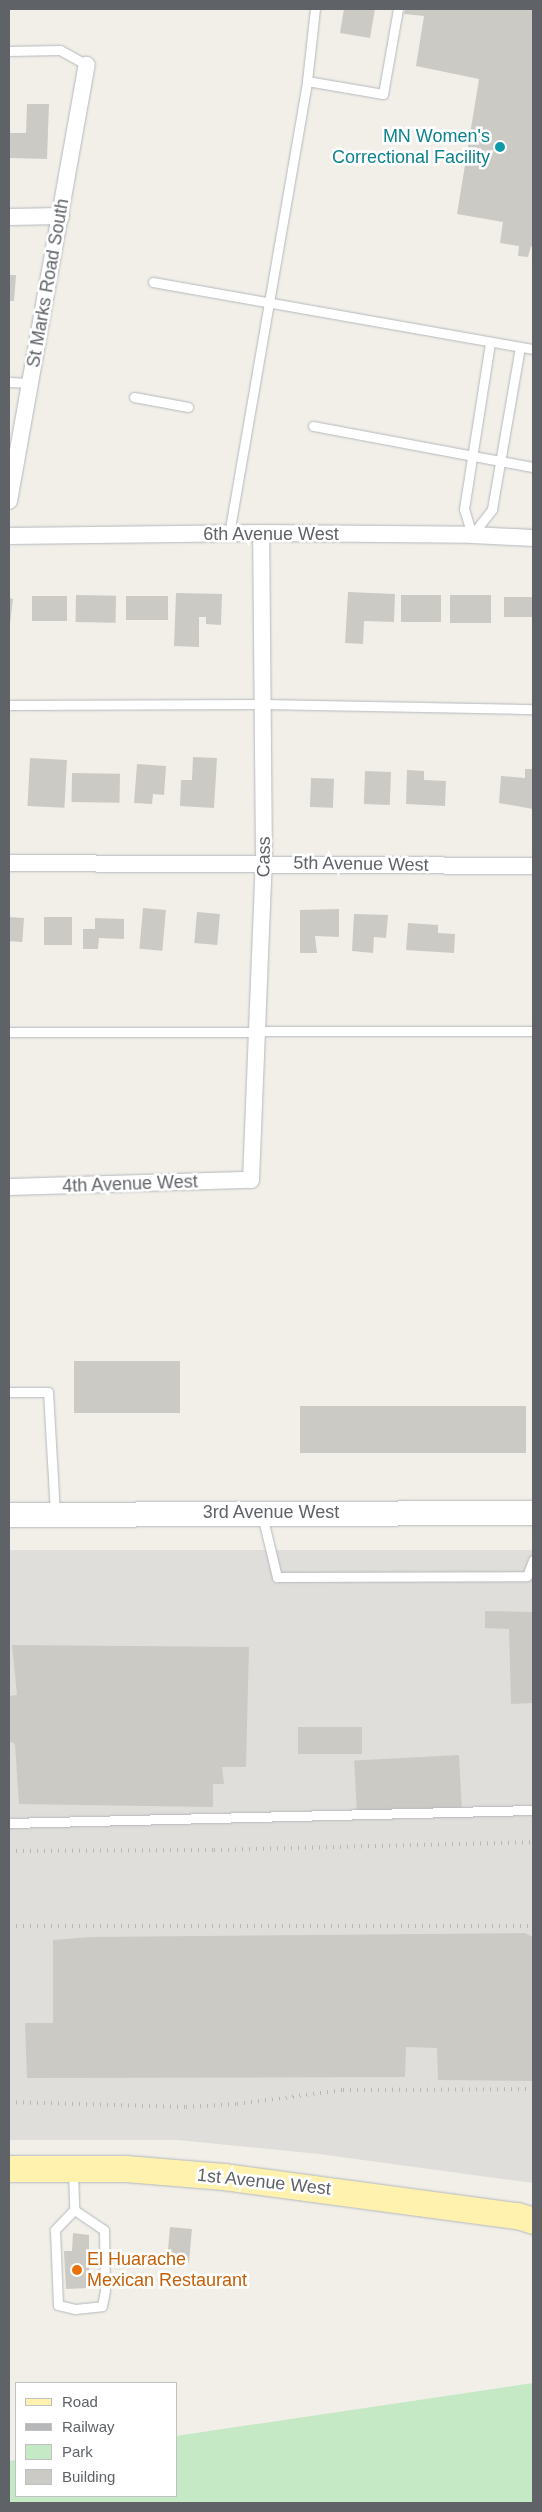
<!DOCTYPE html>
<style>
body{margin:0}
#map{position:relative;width:542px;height:2512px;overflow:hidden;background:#f1efe8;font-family:Helvetica,sans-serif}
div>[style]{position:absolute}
.industrial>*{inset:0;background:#e0deda}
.green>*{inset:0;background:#c5e8c5}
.building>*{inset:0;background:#cccac5;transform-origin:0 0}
.roads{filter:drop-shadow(0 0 1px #b5b8bc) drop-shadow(0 0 1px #b5b8bc)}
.lane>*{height:9px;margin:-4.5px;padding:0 4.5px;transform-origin:4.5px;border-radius:4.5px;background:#fff}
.street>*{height:16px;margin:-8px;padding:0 8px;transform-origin:8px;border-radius:8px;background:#fff}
.secondary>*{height:24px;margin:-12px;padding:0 12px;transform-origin:12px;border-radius:12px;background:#fff}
.primary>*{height:26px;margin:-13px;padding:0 13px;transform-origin:13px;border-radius:13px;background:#fff2af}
.rail>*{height:4px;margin-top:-2px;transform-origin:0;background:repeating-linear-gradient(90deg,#b6b7b8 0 1px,transparent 0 7px)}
.dots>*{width:14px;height:14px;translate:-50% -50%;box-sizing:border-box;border:2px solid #fff;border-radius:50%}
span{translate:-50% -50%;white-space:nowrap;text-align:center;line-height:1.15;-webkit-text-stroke:5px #fff;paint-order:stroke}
.culture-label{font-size:18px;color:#0d838f}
.right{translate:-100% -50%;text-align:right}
.street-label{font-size:18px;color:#5f6368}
.food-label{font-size:18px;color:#c56008}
.left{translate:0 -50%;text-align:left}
.frame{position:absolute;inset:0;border:10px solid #5f6368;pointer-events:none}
.legend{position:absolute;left:15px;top:2382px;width:162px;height:115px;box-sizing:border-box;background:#fff;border:1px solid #bfc1c3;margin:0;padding:6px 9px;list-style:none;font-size:15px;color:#5f6368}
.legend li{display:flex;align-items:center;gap:10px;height:25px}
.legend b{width:25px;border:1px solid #bfc1c3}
</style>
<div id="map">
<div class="industrial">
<i style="clip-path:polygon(9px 1550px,533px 1550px,533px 2183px,319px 2154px,177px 2140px,9px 2140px)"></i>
</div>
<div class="green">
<i style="clip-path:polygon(533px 2383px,533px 2503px,9px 2503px,9px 2461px,16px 2460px,16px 2496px,176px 2496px,176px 2436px)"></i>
</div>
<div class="building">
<i style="clip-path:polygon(344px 9px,375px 9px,370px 38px,340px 33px)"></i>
<i style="clip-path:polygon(405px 9px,533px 9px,533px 247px,531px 246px,528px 257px,518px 256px,519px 246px,500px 243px,503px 222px,457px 214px,479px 79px,416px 66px,424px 16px,404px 14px)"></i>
<i style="clip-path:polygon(27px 104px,49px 104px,47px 159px,9px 158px,9px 133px,26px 133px)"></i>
<i style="clip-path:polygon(9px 275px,16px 275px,14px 301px,9px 301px)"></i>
<i style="clip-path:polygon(348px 592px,395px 594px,394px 622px,364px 621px,363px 644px,345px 643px)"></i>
<i style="clip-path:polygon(176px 593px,222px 594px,221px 625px,206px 624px,206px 617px,199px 617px,199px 647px,174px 646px)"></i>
<i style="left:76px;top:595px;width:40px;height:27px;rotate:1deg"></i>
<i style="left:401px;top:595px;width:40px;height:27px"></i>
<i style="left:450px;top:595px;width:41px;height:28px"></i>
<i style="left:32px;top:596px;width:35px;height:25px"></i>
<i style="left:126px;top:596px;width:42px;height:24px"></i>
<i style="left:533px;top:597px;width:20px;height:29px;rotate:90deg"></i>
<i style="clip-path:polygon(9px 598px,13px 599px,10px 624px,9px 623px)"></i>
<i style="clip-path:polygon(193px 757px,217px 758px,214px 808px,180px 806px,181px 780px,192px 780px)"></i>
<i style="left:30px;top:758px;width:37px;height:48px;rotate:3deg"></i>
<i style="clip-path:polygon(137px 764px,166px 766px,164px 795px,153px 794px,152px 804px,134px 803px)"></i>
<i style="clip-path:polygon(525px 769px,533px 769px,533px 809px,499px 803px,501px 776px,525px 778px)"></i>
<i style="clip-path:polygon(407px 770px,424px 771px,424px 780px,446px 781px,445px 806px,406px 804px)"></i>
<i style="left:365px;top:771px;width:26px;height:33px;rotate:2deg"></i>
<i style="left:72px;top:773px;width:48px;height:29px;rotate:1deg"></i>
<i style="left:311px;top:778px;width:23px;height:29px;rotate:2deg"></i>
<i style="left:143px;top:908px;width:23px;height:41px;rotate:5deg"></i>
<i style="clip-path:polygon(339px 909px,339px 937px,315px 936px,317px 953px,300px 953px,300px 910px)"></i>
<i style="left:197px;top:912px;width:23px;height:31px;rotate:5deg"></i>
<i style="clip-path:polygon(354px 914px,388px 915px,386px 938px,374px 937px,373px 953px,352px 951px)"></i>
<i style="left:9px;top:917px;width:15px;height:24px;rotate:4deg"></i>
<i style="left:44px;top:917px;width:28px;height:28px"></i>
<i style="clip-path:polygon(95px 918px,124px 919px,124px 939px,99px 938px,98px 949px,83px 949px,83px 929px,95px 929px)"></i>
<i style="clip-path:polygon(408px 923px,438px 925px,438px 933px,455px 934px,454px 953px,406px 950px)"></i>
<i style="left:74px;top:1361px;width:106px;height:52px"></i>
<i style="left:300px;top:1406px;width:226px;height:47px"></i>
<i style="clip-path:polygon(485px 1611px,533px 1612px,533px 1703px,511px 1704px,509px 1629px,485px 1628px)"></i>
<i style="clip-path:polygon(12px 1645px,249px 1647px,246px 1767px,222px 1767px,224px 1784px,213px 1784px,213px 1807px,19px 1804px,15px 1744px,9px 1741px,9px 1696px,17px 1695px)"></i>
<i style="left:298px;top:1727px;width:64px;height:27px"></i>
<i style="left:459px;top:1755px;width:53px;height:105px;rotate:87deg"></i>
<i style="clip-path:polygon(525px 1933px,533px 1937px,533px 2081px,438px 2080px,437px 2048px,406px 2047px,405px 2077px,27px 2078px,25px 2023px,53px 2023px,53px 1940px,90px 1937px)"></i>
<i style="left:170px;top:2227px;width:22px;height:34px;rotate:5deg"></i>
<i style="clip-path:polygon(73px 2233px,89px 2235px,89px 2288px,66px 2289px,64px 2251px,72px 2251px)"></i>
</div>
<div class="roads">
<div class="lane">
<i style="left:9px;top:51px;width:51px;rotate:-1.1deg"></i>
<i style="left:60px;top:50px;width:31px;rotate:29deg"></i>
<i style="left:307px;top:81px;width:77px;rotate:9.7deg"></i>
<i style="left:383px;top:94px;width:86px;rotate:-80deg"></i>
<i style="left:153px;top:282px;width:386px;rotate:10deg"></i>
<i style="left:9px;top:382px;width:21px;rotate:3deg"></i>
<i style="left:134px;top:397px;width:55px;rotate:10.5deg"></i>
<i style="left:313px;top:426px;width:224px;rotate:10.6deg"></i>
<i style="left:229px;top:534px;width:460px;rotate:-80.2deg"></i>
<i style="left:307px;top:81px;width:72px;rotate:-83.7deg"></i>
<i style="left:472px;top:535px;width:33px;rotate:-52deg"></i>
<i style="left:492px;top:509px;width:164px;rotate:-80.2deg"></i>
<i style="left:472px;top:535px;width:27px;rotate:-107deg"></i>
<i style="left:464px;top:509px;width:168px;rotate:-81.1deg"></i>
<i style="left:9px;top:705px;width:254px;rotate:-0.2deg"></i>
<i style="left:263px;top:704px;width:270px;rotate:1.1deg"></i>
<i style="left:9px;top:1032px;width:524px;rotate:-0.11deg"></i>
<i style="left:9px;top:1392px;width:39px"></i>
<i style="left:48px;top:1392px;width:122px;rotate:86.7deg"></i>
<i style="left:262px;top:1515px;width:64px;rotate:76.4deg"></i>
<i style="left:277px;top:1577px;width:250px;rotate:-0.2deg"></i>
<i style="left:527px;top:1576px;width:17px;rotate:-69deg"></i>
<i style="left:9px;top:1823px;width:524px;rotate:-1.42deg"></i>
<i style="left:73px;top:2172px;width:38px;rotate:88deg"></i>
<i style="left:74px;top:2210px;width:28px;rotate:134deg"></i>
<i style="left:55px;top:2230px;width:75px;rotate:87.7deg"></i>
<i style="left:58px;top:2305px;width:17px;rotate:13deg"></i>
<i style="left:75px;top:2309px;width:27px;rotate:-6deg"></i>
<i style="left:102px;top:2306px;width:16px;rotate:-79deg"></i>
<i style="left:105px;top:2290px;width:60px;rotate:-91deg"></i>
<i style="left:104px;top:2230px;width:36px;rotate:-146deg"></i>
</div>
<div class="street">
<i style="left:9px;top:217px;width:52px;rotate:-1.1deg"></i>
<i style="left:9px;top:501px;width:443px;rotate:-79.9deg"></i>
<i style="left:9px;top:536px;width:252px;rotate:-0.7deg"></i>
<i style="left:261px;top:533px;width:211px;rotate:0.5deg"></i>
<i style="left:472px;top:535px;width:61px;rotate:2.8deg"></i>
<i style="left:9px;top:863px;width:524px;rotate:0.33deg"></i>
<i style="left:9px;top:1187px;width:242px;rotate:-1.7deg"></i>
<i style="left:251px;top:1180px;width:318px;rotate:-87.7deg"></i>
<i style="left:264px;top:862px;width:329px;rotate:-90.5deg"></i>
</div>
<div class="secondary">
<i style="left:9px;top:1515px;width:524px;rotate:-0.22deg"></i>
</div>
<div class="primary">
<i style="left:9px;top:2169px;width:117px"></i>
<i style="left:126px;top:2169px;width:98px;rotate:4.7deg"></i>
<i style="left:224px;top:2177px;width:297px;rotate:7.6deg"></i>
<i style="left:518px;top:2216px;width:16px;rotate:18deg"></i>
</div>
</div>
<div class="rail">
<i style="left:9px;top:1851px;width:205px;rotate:-0.3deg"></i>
<i style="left:214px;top:1850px;width:319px;rotate:-1.4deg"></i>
<i style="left:9px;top:1926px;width:524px"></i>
<i style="left:9px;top:2102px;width:177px;rotate:1.6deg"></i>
<i style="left:186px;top:2107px;width:51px;rotate:-3.4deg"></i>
<i style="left:237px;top:2104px;width:107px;rotate:-7.5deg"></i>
<i style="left:343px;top:2090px;width:190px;rotate:-0.3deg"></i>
</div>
<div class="dots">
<i style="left:500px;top:147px;background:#0f9aa8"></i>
<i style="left:77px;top:2270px;background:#e8710a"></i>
</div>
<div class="culture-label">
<span class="right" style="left:490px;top:147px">MN Women's<br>Correctional Facility</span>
</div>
<div class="street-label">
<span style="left:48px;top:283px;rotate:-80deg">St Marks Road South</span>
<span style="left:271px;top:534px">6th Avenue West</span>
<span style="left:264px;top:857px;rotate:-89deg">Cass</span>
<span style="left:361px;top:864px;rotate:1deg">5th Avenue West</span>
<span style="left:130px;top:1184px;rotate:-2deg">4th Avenue West</span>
<span style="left:271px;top:1512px">3rd Avenue West</span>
<span style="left:264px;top:2182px;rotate:6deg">1st Avenue West</span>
</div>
<div class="food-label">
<span class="left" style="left:87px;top:2270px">El Huarache<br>Mexican Restaurant</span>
</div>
<div class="frame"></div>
<ul class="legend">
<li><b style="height:6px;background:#fff2af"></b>Road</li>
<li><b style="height:6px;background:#b6b7b8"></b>Railway</li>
<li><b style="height:14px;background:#c5e8c5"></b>Park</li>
<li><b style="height:14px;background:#cccac5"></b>Building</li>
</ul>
</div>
